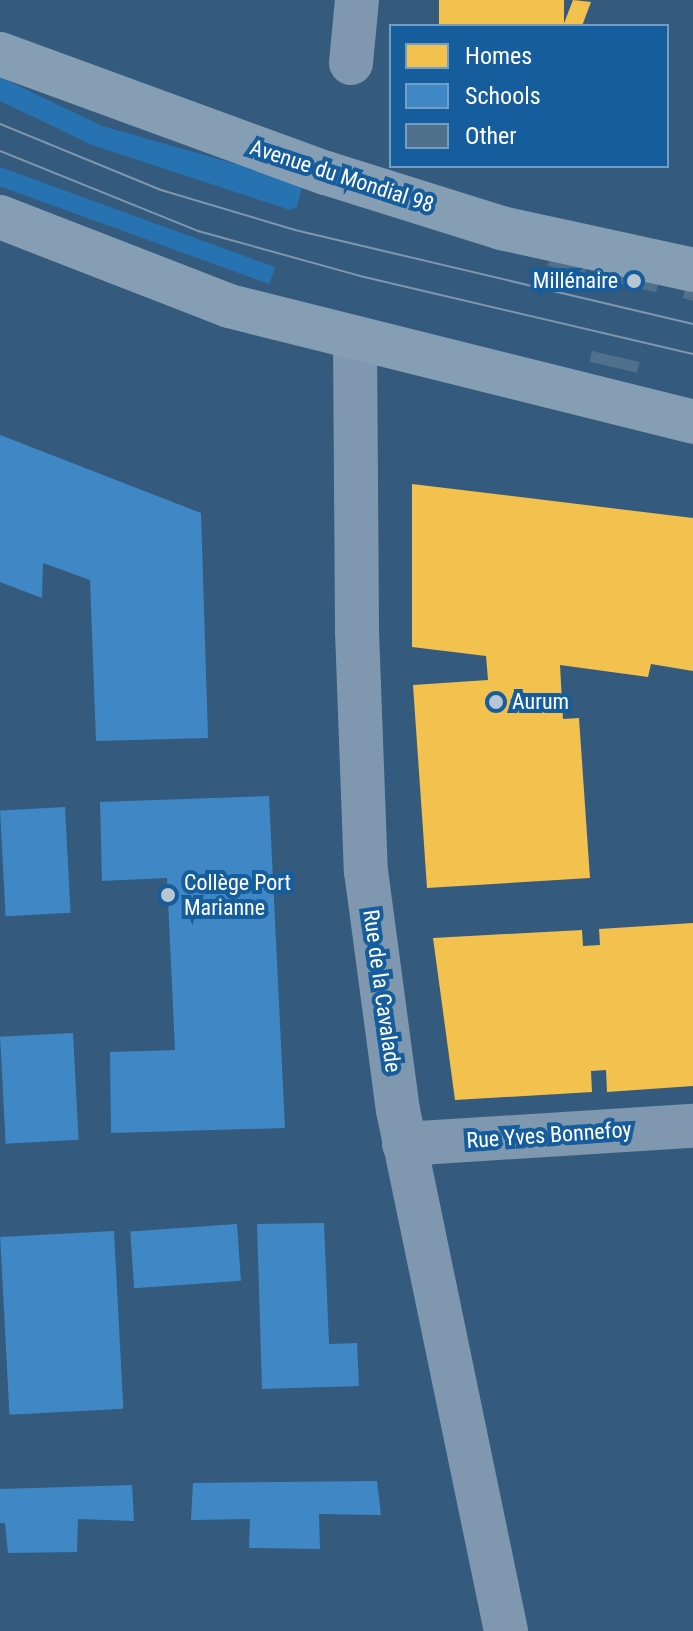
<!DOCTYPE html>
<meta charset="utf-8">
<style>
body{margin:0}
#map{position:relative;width:693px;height:1631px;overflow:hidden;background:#345b7d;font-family:"Roboto Condensed",sans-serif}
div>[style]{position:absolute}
.green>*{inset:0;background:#2772b1;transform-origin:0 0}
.homes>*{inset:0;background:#f2c14e;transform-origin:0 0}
.schools>*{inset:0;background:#3f88c5;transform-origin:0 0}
.building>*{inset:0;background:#51708c;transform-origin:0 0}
.minor>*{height:44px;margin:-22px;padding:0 22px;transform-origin:22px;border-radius:22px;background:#7f98af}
.secondary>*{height:44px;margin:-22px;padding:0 22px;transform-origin:22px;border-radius:22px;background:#869eb3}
.tram>*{height:2px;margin:-1px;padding:0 1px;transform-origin:1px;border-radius:1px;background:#7f97ad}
.dots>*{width:22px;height:22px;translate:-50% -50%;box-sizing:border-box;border:4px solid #155d9c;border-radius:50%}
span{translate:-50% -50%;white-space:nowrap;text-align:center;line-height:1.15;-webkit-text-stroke:8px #155d9c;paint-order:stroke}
.street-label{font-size:22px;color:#fff}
.poi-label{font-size:22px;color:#fff}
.right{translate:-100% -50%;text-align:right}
.left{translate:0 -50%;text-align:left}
.legend{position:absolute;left:389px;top:24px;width:280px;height:144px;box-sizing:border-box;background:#155d9c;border:2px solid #739ec4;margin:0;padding:10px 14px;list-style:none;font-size:24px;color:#fff}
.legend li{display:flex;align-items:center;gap:16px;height:40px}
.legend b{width:40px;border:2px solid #739ec4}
</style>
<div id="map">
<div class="green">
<i style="clip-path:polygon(0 77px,102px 126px,303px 183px,297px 207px,290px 210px,92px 145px,0 101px)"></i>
<i style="left:0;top:167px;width:293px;height:18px;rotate:20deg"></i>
</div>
<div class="homes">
<i style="left:439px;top:0;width:125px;height:28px"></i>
<i style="clip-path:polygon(573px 0,591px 2px,582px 26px,563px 26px)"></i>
<i style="clip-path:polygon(412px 484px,693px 518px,693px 671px,651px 664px,648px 677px,560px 665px,563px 719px,579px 718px,590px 878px,427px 888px,413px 685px,488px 680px,486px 656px,412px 647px)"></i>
<i style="clip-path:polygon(693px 923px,693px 1086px,607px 1092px,606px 1070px,591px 1071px,592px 1092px,455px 1100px,433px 938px,582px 930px,583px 946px,600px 945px,599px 929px)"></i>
</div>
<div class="schools">
<i style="clip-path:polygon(0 435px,201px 513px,208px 738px,96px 741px,90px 580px,43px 563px,42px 598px,0 582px)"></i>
<i style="clip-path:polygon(269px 796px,285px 1128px,111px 1133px,110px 1052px,175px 1050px,167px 878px,102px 881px,100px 802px)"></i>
<i style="left:65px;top:807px;width:106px;height:65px;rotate:87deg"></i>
<i style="left:73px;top:1033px;width:107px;height:73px;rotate:87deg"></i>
<i style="clip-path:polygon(324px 1223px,329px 1344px,357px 1343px,359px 1386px,262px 1389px,257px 1224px)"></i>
<i style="left:237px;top:1224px;width:57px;height:107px;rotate:86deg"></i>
<i style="left:114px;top:1231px;width:178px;height:114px;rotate:87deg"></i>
<i style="clip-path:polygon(377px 1481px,381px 1515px,319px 1514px,320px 1549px,249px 1548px,250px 1519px,191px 1520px,193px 1483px)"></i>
<i style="clip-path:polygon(132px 1485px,134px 1521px,78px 1519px,77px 1552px,8px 1553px,5px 1523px,0 1523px,0 1489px)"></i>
</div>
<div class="building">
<i style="left:550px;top:256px;width:38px;height:10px;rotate:14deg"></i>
<i style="left:611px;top:270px;width:49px;height:11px;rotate:14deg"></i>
<i style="clip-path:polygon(685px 288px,693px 290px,693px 301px,683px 298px)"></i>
<i style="left:592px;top:351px;width:49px;height:11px;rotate:13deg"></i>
</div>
<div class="minor">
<i style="left:351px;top:63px;width:63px;rotate:-84.6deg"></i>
<i style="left:355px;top:340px;width:291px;rotate:89.6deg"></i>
<i style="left:357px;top:631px;width:240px;rotate:87.9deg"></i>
<i style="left:366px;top:871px;width:241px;rotate:82.4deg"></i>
<i style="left:398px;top:1110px;width:532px;rotate:78.29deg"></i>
<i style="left:404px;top:1144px;width:290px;rotate:-3.6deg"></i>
</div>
<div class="secondary">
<i style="left:0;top:54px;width:347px;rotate:20.1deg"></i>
<i style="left:326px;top:173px;width:183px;rotate:17.4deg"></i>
<i style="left:501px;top:228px;width:197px;rotate:12.3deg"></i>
<i style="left:0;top:217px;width:246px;rotate:21.2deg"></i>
<i style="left:229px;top:306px;width:478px;rotate:14deg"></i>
</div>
<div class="tram">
<i style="left:0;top:124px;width:174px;rotate:22.3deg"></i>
<i style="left:161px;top:190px;width:140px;rotate:16.6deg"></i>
<i style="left:295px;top:230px;width:409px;rotate:13.3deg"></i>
<i style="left:0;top:151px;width:214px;rotate:22deg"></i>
<i style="left:198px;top:231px;width:168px;rotate:15.5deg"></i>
<i style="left:360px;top:276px;width:342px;rotate:13.2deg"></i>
</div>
<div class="dots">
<i style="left:634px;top:281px;background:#b8c6d2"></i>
<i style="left:496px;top:702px;background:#b8c6d2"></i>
<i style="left:168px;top:895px;background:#b8c6d2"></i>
</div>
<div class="street-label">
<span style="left:342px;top:176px;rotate:18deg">Avenue du Mondial 98</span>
<span style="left:382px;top:991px;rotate:82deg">Rue de la Cavalade</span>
<span style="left:549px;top:1135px;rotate:-4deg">Rue Yves Bonnefoy</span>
</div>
<div class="poi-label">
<span class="right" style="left:618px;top:281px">Millénaire</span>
<span class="left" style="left:512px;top:702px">Aurum</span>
<span class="left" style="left:184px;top:895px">Collège Port<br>Marianne</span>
</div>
<ul class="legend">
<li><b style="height:22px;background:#f2c14e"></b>Homes</li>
<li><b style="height:22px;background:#3f88c5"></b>Schools</li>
<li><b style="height:22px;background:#51708c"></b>Other</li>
</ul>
</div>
